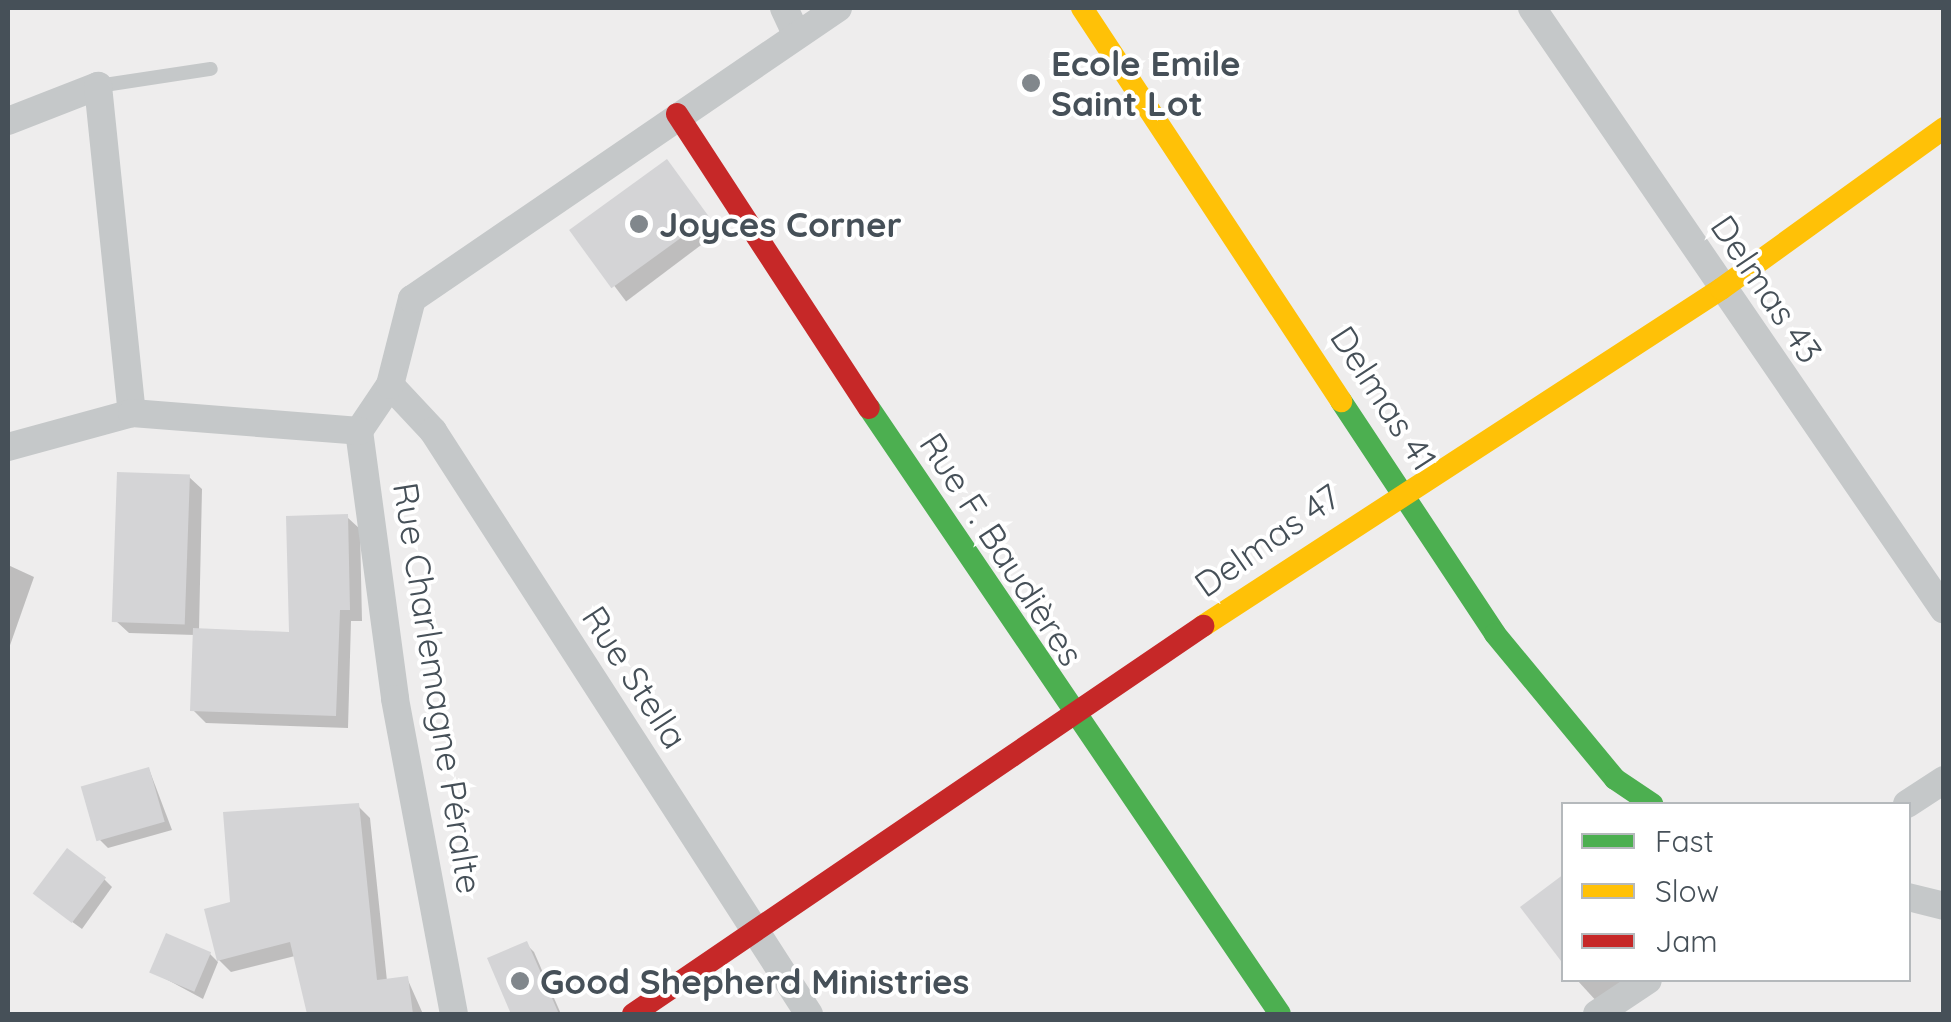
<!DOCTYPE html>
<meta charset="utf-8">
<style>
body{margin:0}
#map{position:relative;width:1951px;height:1022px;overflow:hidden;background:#eeeded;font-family:Quicksand,sans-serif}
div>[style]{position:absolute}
.shadow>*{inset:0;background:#0003;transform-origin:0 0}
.building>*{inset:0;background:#d4d4d6;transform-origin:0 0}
.lane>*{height:14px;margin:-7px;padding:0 7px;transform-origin:7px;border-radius:7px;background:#c5c8c9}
.street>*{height:28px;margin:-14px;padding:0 14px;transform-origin:14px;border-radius:14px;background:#c5c8c9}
.fast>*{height:22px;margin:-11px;padding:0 11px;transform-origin:11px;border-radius:11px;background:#4caf50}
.slow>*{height:22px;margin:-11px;padding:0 11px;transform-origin:11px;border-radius:11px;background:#ffc107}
.jam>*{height:22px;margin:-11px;padding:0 11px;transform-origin:11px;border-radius:11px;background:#c62828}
.dots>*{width:28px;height:28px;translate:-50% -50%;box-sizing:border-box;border:5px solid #fff;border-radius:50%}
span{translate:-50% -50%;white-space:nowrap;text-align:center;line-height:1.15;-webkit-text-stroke:8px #fff;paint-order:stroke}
.poi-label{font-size:35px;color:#465058;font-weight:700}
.left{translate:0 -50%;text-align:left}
.street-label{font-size:35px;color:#465058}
.frame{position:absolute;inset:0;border:10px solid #465058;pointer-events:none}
.legend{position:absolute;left:1561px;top:802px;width:350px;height:180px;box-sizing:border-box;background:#fff;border:2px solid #b5b9bc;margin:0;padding:12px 18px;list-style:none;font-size:30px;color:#465058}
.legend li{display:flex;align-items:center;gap:20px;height:50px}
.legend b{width:50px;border:2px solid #b5b9bc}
</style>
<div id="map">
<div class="shadow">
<i style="left:667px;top:163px;width:86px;height:116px;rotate:53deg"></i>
<i style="clip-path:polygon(189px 477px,202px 489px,199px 631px,292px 634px,347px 517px,360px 529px,362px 621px,351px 621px,348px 728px,206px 723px,193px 710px,195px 635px,129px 633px,116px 621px)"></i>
<i style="clip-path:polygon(8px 565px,34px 577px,8px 651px)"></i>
<i style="clip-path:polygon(149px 769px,172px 830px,108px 848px,99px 839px)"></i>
<i style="clip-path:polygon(358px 806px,370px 818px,387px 981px,407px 978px,423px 1014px,309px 1014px,299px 955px,231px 972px,219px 960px,232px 904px)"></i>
<i style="clip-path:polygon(104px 879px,112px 887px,82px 929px,45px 902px)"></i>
<i style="clip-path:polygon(526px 944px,534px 952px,561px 1014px,513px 1014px,490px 959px)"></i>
<i style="clip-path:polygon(210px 954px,218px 962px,203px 999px,153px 972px)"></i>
<i style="clip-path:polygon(1577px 980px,1632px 980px,1599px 1004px)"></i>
</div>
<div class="building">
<i style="left:667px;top:159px;width:72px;height:121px;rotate:54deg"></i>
<i style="left:117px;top:472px;width:73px;height:150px;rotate:2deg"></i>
<i style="clip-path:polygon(348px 514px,350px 610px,340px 610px,336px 716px,190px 711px,193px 628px,289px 632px,286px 516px)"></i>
<i style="left:149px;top:767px;width:57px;height:71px;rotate:74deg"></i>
<i style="clip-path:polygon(359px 803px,377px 980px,408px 976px,413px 1014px,307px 1014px,290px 942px,217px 961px,204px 909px,230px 902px,223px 812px)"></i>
<i style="left:67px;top:848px;width:49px;height:57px;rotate:37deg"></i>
<i style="clip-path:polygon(1564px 874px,1564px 965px,1520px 907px)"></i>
<i style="left:166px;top:933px;width:49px;height:43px;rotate:23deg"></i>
<i style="clip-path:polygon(527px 941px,559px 1014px,511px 1014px,487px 958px)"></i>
</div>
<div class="lane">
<i style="left:98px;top:86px;width:114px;rotate:-8.6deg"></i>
</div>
<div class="street">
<i style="left:784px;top:8px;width:29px;rotate:65deg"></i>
<i style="left:1532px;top:8px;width:729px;rotate:55.61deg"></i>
<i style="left:8px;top:121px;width:97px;rotate:-21.3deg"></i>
<i style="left:98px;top:86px;width:329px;rotate:84.1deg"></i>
<i style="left:390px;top:385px;width:63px;rotate:46.9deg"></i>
<i style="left:433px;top:431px;width:694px;rotate:57.18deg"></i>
<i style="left:359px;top:431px;width:55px;rotate:-56deg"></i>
<i style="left:390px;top:385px;width:89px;rotate:-75.7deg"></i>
<i style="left:412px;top:299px;width:516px;rotate:-34.34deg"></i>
<i style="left:359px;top:431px;width:270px;rotate:82.3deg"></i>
<i style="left:395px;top:699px;width:320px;rotate:79.4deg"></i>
<i style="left:8px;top:447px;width:129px;rotate:-15.3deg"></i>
<i style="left:132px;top:413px;width:228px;rotate:4.5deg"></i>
<i style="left:1907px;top:804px;width:44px;rotate:-33deg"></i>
<i style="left:1908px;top:897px;width:37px;rotate:14deg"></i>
<i style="left:1597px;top:1014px;width:61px;rotate:-33.7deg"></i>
</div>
<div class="fast">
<i style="left:1341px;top:401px;width:279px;rotate:56.5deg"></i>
<i style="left:1495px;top:634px;width:188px;rotate:50.4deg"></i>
<i style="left:1615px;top:779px;width:45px;rotate:34deg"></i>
<i style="left:869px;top:408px;width:732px;rotate:55.85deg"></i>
</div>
<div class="slow">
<i style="left:1082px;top:8px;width:471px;rotate:56.6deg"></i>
<i style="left:1203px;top:626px;width:618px;rotate:-33.05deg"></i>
<i style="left:1721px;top:289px;width:275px;rotate:-35.8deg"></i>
</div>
<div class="jam">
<i style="left:677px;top:114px;width:351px;rotate:56.9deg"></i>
<i style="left:633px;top:1014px;width:690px;rotate:-34.24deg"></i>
</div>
<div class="dots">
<i style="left:1031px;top:83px;background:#81878c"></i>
<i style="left:639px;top:224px;background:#81878c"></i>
<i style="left:520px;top:981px;background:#81878c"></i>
</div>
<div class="poi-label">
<span class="left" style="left:1051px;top:83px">Ecole Emile<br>Saint Lot</span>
<span class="left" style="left:659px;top:224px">Joyces Corner</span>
<span class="left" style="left:540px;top:981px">Good Shepherd Ministries</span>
</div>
<div class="street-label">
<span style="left:1767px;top:289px;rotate:56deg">Delmas 43</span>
<span style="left:1384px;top:398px;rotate:57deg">Delmas 41</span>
<span style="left:1267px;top:540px;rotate:-35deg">Delmas 47</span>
<span style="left:1002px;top:549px;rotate:57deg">Rue F. Baudières</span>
<span style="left:635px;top:677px;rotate:57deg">Rue Stella</span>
<span style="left:438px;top:688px;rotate:81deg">Rue Charlemagne Péralte</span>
</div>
<div class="frame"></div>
<ul class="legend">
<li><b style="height:12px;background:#4caf50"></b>Fast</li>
<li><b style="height:12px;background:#ffc107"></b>Slow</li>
<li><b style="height:12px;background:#c62828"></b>Jam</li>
</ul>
</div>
